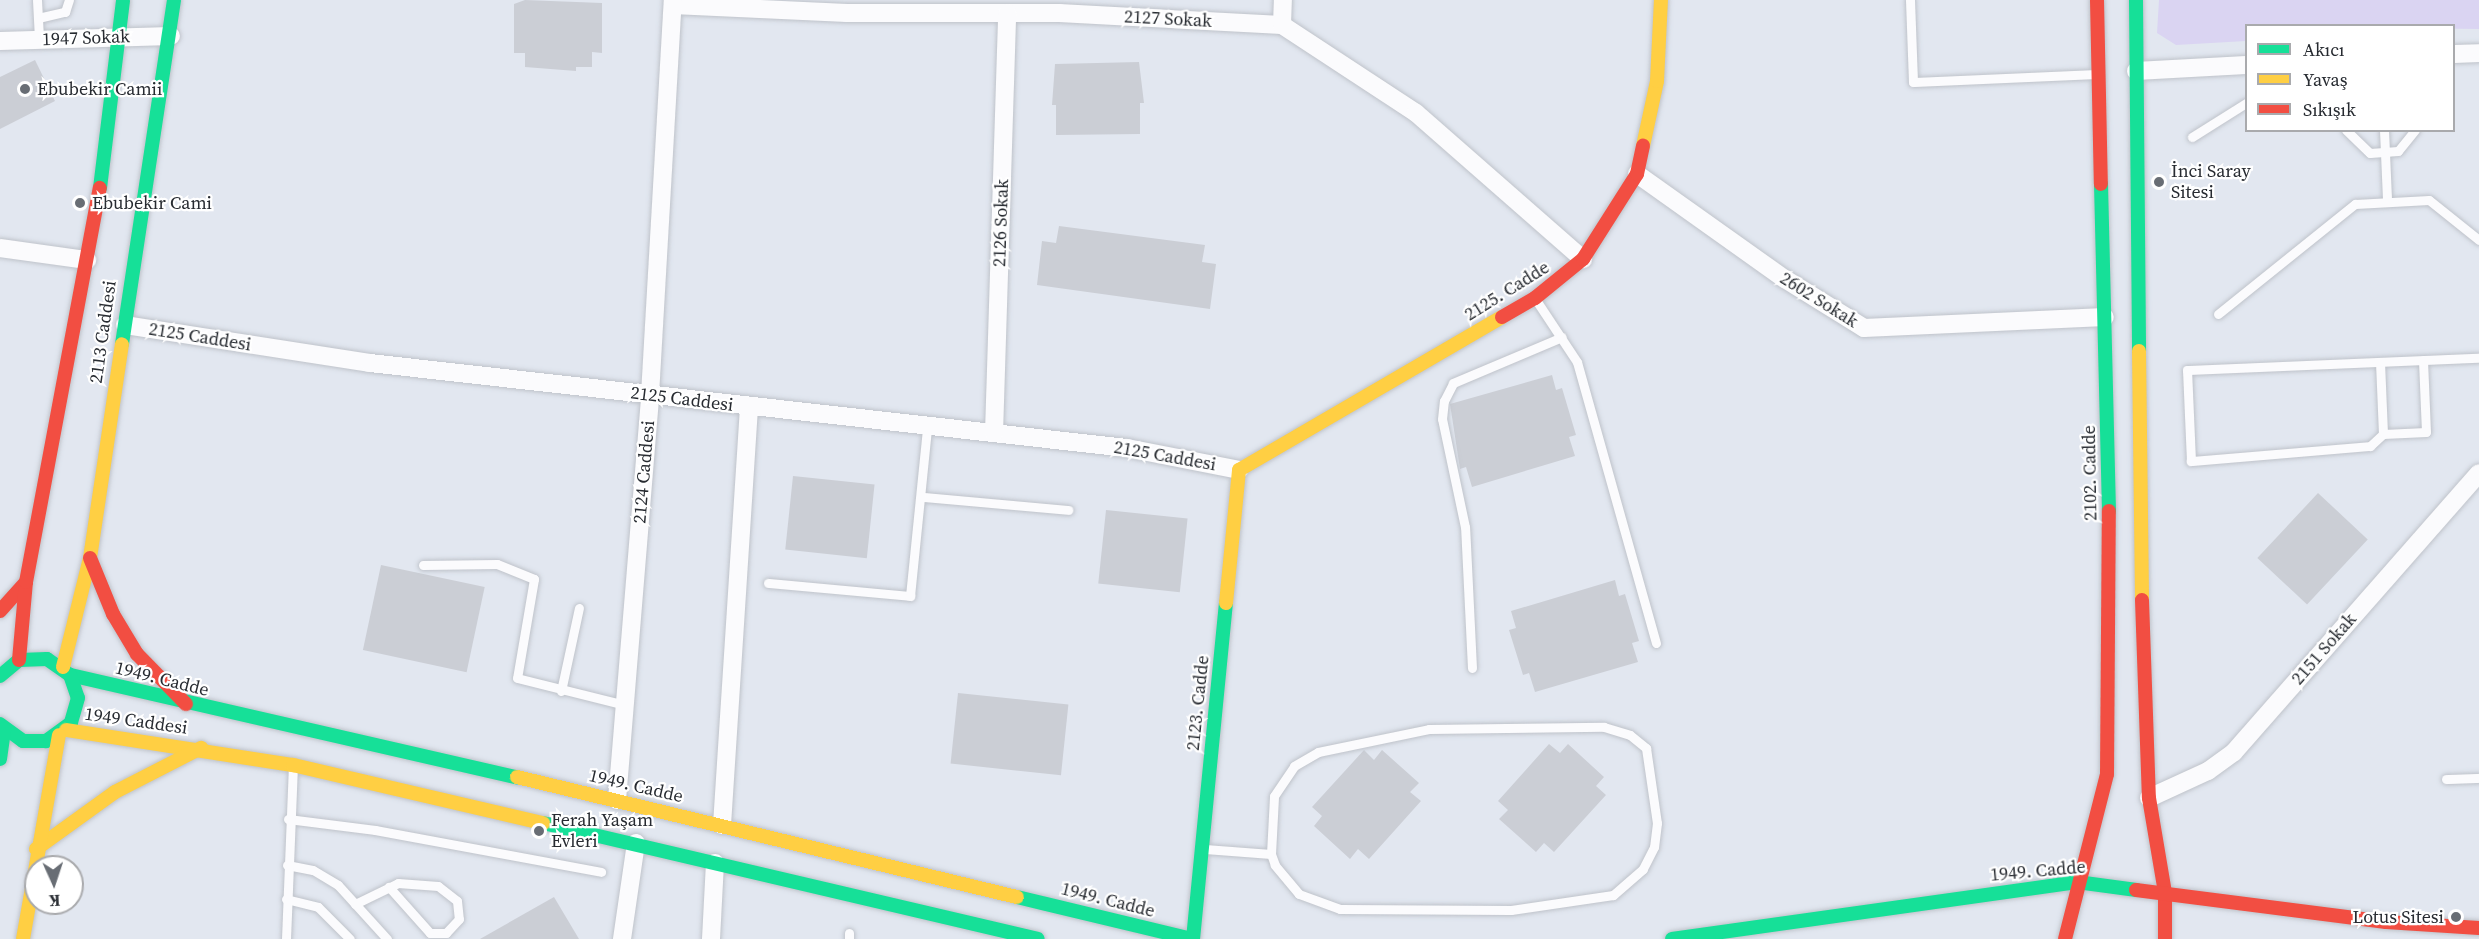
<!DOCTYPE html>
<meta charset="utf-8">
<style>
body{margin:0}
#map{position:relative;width:2479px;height:939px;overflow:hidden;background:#e2e7f0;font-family:"Source Serif 4",serif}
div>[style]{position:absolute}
.green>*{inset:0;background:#dad4f2}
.building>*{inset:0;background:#cbced5;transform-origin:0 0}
.roads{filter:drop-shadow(0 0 2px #bfc3ca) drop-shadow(0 0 2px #bfc3ca)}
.lane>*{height:9px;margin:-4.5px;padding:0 4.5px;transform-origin:4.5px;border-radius:4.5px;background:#fbfbfd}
.street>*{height:18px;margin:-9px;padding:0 9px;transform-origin:9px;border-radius:9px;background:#fbfbfd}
.fast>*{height:14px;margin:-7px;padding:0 7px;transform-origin:7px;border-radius:7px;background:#16e098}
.slow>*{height:14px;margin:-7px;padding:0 7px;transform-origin:7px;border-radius:7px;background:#ffcf43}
.jam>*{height:14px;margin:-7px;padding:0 7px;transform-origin:7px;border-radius:7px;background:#f24e42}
.dots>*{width:16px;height:16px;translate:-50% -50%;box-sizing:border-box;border:3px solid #fff;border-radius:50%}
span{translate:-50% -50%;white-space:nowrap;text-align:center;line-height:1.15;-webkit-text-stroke:4.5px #fff;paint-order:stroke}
.street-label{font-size:18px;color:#272b31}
.poi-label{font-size:18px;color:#272b31}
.left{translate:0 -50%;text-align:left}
.right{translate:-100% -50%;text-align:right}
.legend{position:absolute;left:2245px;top:24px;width:210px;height:108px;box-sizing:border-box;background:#fff;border:2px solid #a9aaad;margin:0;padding:8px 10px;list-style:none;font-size:18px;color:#272b31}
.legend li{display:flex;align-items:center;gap:12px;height:30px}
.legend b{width:30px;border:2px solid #a9aaad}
.north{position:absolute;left:24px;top:855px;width:60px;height:60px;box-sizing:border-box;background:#fff;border:2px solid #a9aaad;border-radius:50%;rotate:177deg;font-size:16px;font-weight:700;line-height:24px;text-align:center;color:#272b31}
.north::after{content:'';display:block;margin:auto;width:21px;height:27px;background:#686d74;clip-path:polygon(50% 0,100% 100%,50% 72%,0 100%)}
</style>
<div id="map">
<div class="green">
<i style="clip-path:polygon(2159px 0,2479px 0,2479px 29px,2246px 26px,2246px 41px,2176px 45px,2157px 33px)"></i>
</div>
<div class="building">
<i style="clip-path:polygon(525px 0,602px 3px,602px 53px,592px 52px,592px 67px,576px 67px,576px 71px,525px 67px,525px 53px,514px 53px,514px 4px)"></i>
<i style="clip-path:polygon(35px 60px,55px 101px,0 129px,0 77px)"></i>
<i style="clip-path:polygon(1139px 62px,1144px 103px,1140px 103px,1140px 134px,1056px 135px,1056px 105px,1052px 105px,1055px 64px)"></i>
<i style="clip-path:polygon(1059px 226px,1205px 245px,1202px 262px,1216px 264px,1210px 309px,1037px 285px,1042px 241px,1056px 243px)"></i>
<i style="clip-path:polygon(1552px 375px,1556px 390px,1562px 388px,1576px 435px,1569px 437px,1575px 456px,1472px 487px,1466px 467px,1460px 469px,1450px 404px)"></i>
<i style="left:793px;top:476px;width:82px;height:74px;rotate:6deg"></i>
<i style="left:2318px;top:493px;width:68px;height:89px;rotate:43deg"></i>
<i style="left:1106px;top:510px;width:82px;height:74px;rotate:6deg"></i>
<i style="left:381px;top:565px;width:106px;height:87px;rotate:12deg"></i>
<i style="clip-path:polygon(1615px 580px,1619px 596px,1625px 594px,1639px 641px,1632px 643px,1638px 662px,1535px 692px,1529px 673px,1523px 675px,1509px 630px,1516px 628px,1511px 611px)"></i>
<i style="left:958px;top:693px;width:111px;height:71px;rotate:6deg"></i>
<i style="clip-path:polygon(1549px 744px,1560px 753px,1568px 744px,1604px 777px,1596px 786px,1606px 795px,1554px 852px,1544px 843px,1536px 852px,1499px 819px,1508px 810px,1498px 801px)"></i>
<i style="clip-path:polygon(1364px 750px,1374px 760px,1382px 750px,1419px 783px,1410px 792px,1421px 801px,1369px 859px,1358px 849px,1350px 859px,1314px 826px,1322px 816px,1312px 807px)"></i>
<i style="clip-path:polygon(554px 897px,579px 939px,480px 939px)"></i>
</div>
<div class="roads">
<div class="lane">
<i style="left:37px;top:0;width:39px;rotate:87deg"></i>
<i style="left:1910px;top:0;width:82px;rotate:87.9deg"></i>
<i style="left:1913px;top:82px;width:185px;rotate:-2.5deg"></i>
<i style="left:38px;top:18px;width:28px;rotate:-13deg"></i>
<i style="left:65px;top:12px;width:13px;rotate:-72deg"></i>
<i style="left:2346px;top:130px;width:33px;rotate:44deg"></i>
<i style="left:2370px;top:153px;width:28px;rotate:-4deg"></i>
<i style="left:2398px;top:151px;width:27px;rotate:-51deg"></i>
<i style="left:2384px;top:130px;width:69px;rotate:87.5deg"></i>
<i style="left:2192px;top:137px;width:64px;rotate:-32.2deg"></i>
<i style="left:1536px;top:300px;width:74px;rotate:56.5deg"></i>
<i style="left:1577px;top:362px;width:292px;rotate:74.3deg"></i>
<i style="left:2218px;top:314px;width:176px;rotate:-38.8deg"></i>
<i style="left:2355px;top:204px;width:74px;rotate:-3.1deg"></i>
<i style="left:2429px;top:200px;width:64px;rotate:38.7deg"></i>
<i style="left:2380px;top:362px;width:72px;rotate:87.6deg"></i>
<i style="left:2383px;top:434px;width:43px;rotate:-2.7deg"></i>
<i style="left:2426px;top:432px;width:72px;rotate:-92.4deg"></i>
<i style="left:2383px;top:434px;width:18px;rotate:137deg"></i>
<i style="left:2370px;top:446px;width:180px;rotate:175.2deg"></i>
<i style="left:2191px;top:461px;width:91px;rotate:-92.5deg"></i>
<i style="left:2187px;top:370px;width:292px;rotate:-2.4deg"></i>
<i style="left:923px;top:497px;width:146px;rotate:5.1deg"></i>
<i style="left:423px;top:565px;width:74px;rotate:-0.8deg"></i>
<i style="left:497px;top:564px;width:40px;rotate:22deg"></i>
<i style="left:534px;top:579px;width:100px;rotate:99.7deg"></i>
<i style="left:517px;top:678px;width:111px;rotate:14deg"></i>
<i style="left:768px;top:583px;width:143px;rotate:5.2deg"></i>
<i style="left:910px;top:596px;width:169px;rotate:-84.2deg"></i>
<i style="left:1472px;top:668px;width:141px;rotate:-92.8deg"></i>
<i style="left:1465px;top:527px;width:110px;rotate:-102deg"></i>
<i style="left:1442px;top:419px;width:18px;rotate:-84deg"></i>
<i style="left:1444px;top:401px;width:20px;rotate:-63deg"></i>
<i style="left:1453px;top:383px;width:118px;rotate:-22.9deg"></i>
<i style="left:561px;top:691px;width:85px;rotate:-77.8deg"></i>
<i style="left:1604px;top:727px;width:27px;rotate:17deg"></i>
<i style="left:1630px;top:735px;width:21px;rotate:39deg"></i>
<i style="left:1646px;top:748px;width:76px;rotate:81.7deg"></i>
<i style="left:1657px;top:823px;width:24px;rotate:97deg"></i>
<i style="left:1654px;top:847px;width:25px;rotate:117deg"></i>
<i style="left:1643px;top:869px;width:40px;rotate:139deg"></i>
<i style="left:1613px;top:895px;width:103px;rotate:171.6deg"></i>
<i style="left:1511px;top:910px;width:171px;rotate:-179.7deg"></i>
<i style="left:1340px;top:909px;width:44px;rotate:-159.9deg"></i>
<i style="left:1299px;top:894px;width:38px;rotate:-130deg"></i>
<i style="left:1275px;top:865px;width:12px;rotate:-110deg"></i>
<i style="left:1271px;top:854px;width:58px;rotate:-87deg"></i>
<i style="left:1274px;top:796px;width:36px;rotate:-56deg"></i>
<i style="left:1294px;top:766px;width:28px;rotate:-30deg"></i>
<i style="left:1318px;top:752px;width:113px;rotate:-11.7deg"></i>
<i style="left:1429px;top:729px;width:175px;rotate:-0.7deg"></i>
<i style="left:2446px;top:779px;width:33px;rotate:-2deg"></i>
<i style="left:288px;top:819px;width:88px;rotate:7.2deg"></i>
<i style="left:375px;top:830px;width:230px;rotate:10.5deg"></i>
<i style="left:1205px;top:849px;width:66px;rotate:4.3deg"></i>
<i style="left:287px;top:865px;width:26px;rotate:11deg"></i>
<i style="left:313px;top:870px;width:29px;rotate:31deg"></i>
<i style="left:338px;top:885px;width:73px;rotate:47.8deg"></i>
<i style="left:286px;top:899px;width:33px;rotate:14deg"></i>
<i style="left:318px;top:907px;width:45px;rotate:45deg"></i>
<i style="left:355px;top:904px;width:48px;rotate:-26deg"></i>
<i style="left:398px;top:883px;width:40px;rotate:4.3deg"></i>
<i style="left:438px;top:886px;width:24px;rotate:38deg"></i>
<i style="left:457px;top:901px;width:18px;rotate:84deg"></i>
<i style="left:459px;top:919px;width:19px;rotate:133deg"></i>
<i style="left:446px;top:933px;width:16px;rotate:180deg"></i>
<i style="left:430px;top:933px;width:62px;rotate:-131.7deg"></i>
<i style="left:286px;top:939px;width:172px;rotate:-87.7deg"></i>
<i style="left:849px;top:939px;width:6px;rotate:-90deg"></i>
</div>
<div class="street">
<i style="left:673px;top:5px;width:174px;rotate:2.6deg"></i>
<i style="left:847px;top:13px;width:212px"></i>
<i style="left:1059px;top:13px;width:223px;rotate:3.1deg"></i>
<i style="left:1282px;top:25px;width:160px;rotate:33.3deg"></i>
<i style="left:1416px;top:113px;width:222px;rotate:41.2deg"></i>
<i style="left:1282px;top:25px;width:25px;rotate:-88deg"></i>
<i style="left:0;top:41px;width:171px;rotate:-1.7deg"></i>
<i style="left:2454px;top:54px;width:25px;rotate:-2deg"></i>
<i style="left:2136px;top:71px;width:110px;rotate:-3.1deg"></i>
<i style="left:1637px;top:174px;width:181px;rotate:35.4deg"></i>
<i style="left:1785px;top:279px;width:93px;rotate:31.8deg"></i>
<i style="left:1864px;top:328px;width:241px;rotate:-2.6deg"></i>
<i style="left:0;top:248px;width:88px;rotate:7.9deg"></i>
<i style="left:125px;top:325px;width:248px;rotate:8.8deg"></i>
<i style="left:370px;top:363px;width:762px;rotate:6.41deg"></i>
<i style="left:1127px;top:448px;width:114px;rotate:11.1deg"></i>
<i style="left:994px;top:433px;width:420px;rotate:-88.2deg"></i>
<i style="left:2149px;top:798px;width:65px;rotate:-24.6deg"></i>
<i style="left:2208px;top:771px;width:32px;rotate:-36deg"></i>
<i style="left:2234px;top:752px;width:371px;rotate:-48.7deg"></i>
<i style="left:617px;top:800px;width:406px;rotate:-85.3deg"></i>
<i style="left:650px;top:395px;width:396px;rotate:-86.7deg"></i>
<i style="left:722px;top:825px;width:420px;rotate:-86.3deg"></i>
<i style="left:622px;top:939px;width:97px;rotate:-81.7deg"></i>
<i style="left:711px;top:939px;width:76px;rotate:-87deg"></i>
</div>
<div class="fast">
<i style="left:2136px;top:0;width:351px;rotate:89.5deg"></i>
<i style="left:2101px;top:184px;width:327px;rotate:88.6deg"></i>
<i style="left:100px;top:188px;width:189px;rotate:-83deg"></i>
<i style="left:122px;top:344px;width:348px;rotate:-81.4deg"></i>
<i style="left:70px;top:675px;width:458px;rotate:12.9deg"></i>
<i style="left:0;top:676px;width:25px;rotate:-40deg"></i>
<i style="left:19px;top:660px;width:28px;rotate:-2deg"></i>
<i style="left:47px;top:659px;width:28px;rotate:35deg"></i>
<i style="left:70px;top:675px;width:24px;rotate:71deg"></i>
<i style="left:78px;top:698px;width:26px;rotate:106deg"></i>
<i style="left:71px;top:723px;width:31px;rotate:144deg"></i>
<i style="left:46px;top:741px;width:23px;rotate:180deg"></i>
<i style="left:23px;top:741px;width:29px;rotate:-144deg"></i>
<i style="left:0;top:759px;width:30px;rotate:-82deg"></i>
<i style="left:543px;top:823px;width:508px;rotate:13.19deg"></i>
<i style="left:1017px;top:897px;width:180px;rotate:13.5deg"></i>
<i style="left:1193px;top:939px;width:338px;rotate:-84.4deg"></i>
<i style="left:1672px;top:939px;width:409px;rotate:-8deg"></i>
<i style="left:2077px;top:882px;width:60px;rotate:7.7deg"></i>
</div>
<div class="slow">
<i style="left:1643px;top:146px;width:66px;rotate:-77.8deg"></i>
<i style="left:1657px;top:81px;width:81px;rotate:-87.2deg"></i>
<i style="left:2139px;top:351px;width:249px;rotate:89.3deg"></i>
<i style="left:1226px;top:603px;width:134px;rotate:-84.4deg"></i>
<i style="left:1239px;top:470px;width:304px;rotate:-30.2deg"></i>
<i style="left:63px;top:667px;width:112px;rotate:-76.1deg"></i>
<i style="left:90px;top:558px;width:216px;rotate:-81.5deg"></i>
<i style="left:66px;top:730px;width:230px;rotate:8.8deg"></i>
<i style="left:293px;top:765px;width:257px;rotate:13.1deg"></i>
<i style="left:517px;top:777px;width:514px;rotate:13.5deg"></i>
<i style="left:36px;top:849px;width:97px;rotate:-35.8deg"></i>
<i style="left:115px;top:792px;width:97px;rotate:-27.1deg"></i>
<i style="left:23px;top:939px;width:207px;rotate:-80deg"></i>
</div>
<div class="jam">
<i style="left:2097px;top:0;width:184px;rotate:88.8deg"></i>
<i style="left:1502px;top:317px;width:38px;rotate:-30deg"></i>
<i style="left:1535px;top:298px;width:62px;rotate:-39.1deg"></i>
<i style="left:1583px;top:259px;width:101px;rotate:-57.6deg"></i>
<i style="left:1637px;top:174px;width:29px;rotate:-78deg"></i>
<i style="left:90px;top:558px;width:61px;rotate:67.7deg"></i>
<i style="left:113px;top:614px;width:47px;rotate:59deg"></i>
<i style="left:137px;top:654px;width:70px;rotate:45.6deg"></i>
<i style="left:2142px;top:600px;width:198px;rotate:88deg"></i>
<i style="left:2149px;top:798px;width:96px;rotate:80.4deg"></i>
<i style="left:2165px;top:893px;width:46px;rotate:90deg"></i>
<i style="left:0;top:611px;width:39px;rotate:-48deg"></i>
<i style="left:19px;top:660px;width:78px;rotate:-84.9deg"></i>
<i style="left:26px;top:582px;width:401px;rotate:-79.4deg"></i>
<i style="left:2136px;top:890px;width:252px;rotate:7.3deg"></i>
<i style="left:2386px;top:922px;width:93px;rotate:3.7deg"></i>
<i style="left:2065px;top:939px;width:170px;rotate:-75.7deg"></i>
<i style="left:2107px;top:774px;width:263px;rotate:-89.6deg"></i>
</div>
</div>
<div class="dots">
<i style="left:25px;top:89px;background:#686d74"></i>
<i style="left:2159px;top:182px;background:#686d74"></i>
<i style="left:80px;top:203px;background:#686d74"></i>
<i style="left:539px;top:831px;background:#686d74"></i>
<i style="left:2456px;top:917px;background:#686d74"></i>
</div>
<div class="street-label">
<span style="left:1168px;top:19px;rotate:3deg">2127 Sokak</span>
<span style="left:86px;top:38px;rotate:-2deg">1947 Sokak</span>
<span style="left:1001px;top:223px;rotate:-88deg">2126 Sokak</span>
<span style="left:1507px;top:291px;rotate:-32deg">2125. Cadde</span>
<span style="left:1819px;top:300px;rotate:32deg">2602 Sokak</span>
<span style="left:103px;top:332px;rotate:-82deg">2113 Caddesi</span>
<span style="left:200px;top:337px;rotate:9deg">2125 Caddesi</span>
<span style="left:682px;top:399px;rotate:7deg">2125 Caddesi</span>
<span style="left:1165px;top:456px;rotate:10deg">2125 Caddesi</span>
<span style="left:644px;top:472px;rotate:-85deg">2124 Caddesi</span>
<span style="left:2090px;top:473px;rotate:-91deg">2102. Cadde</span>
<span style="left:2324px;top:649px;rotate:-49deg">2151 Sokak</span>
<span style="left:162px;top:679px;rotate:14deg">1949. Cadde</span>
<span style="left:1198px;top:703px;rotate:-84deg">2123. Cadde</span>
<span style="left:136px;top:721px;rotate:8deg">1949 Caddesi</span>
<span style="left:636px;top:786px;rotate:13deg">1949. Cadde</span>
<span style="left:2038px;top:871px;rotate:-5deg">1949. Cadde</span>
<span style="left:1108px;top:900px;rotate:14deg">1949. Cadde</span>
</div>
<div class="poi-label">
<span class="left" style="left:37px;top:89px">Ebubekir Camii</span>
<span class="left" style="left:2171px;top:182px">İnci Saray<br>Sitesi</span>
<span class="left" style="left:92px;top:203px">Ebubekir Cami</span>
<span class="left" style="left:551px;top:831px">Ferah Yaşam<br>Evleri</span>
<span class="right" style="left:2444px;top:917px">Lotus Sitesi</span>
</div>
<ul class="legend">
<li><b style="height:8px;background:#16e098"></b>Akıcı</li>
<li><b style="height:8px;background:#ffcf43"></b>Yavaş</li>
<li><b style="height:8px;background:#f24e42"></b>Sıkışık</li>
</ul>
<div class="north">K</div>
</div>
